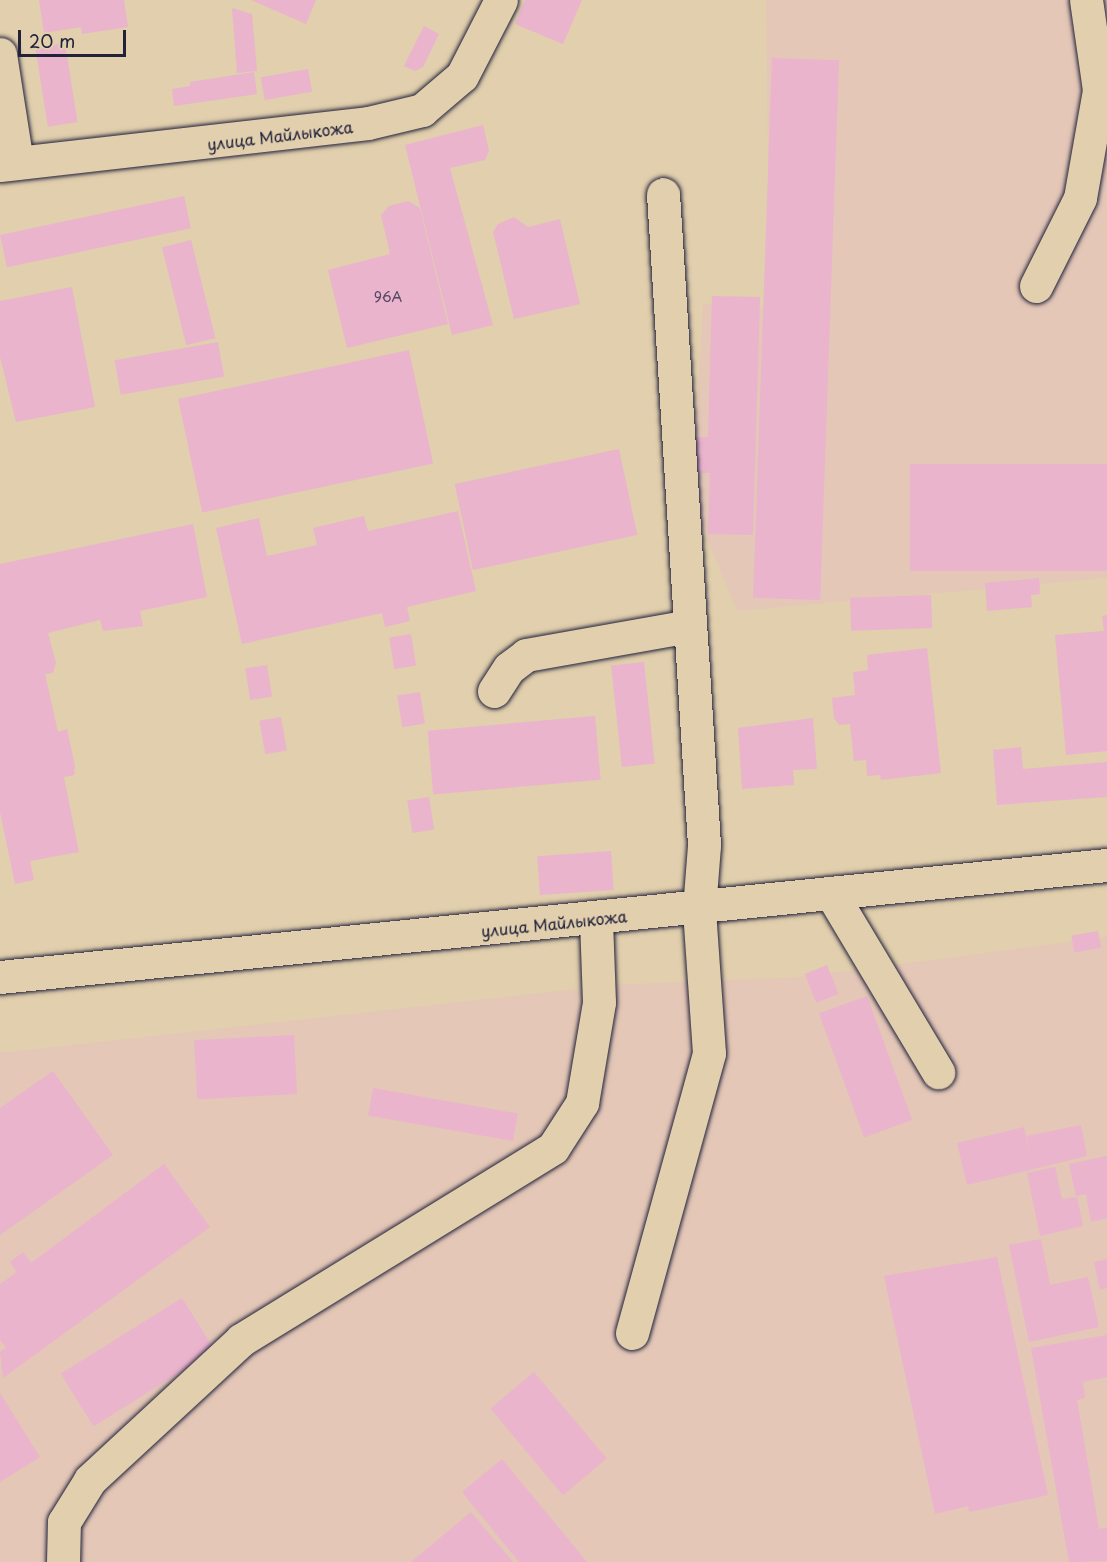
<!DOCTYPE html>
<meta charset="utf-8">
<style>
body{margin:0}
#map{position:relative;width:1107px;height:1562px;overflow:hidden;background:#e1cfad;font-family:"Playpen Sans",sans-serif}
div>[style]{position:absolute}
.built>*{inset:0;background:#e4c7b7}
.building>*{inset:0;background:#eab4cd;transform-origin:0 0}
.roads{filter:drop-shadow(0 0 2px #22223b) drop-shadow(0 0 2px #22223b)}
.minor>*{height:33px;margin:-16.5px;padding:0 16.5px;transform-origin:16.5px;border-radius:16.5px;background:#e1cfad}
span{translate:-50% -50%;white-space:nowrap;text-align:center;line-height:1.15;-webkit-text-stroke:5px #e1cfad;paint-order:stroke}
.number-label{font-size:14px;color:#544660}
.number-label span{-webkit-text-stroke-width:0}
.street-label{font-size:16px;color:#22223b}
.scale{position:absolute;left:18px;top:30px;width:108px;height:27px;box-sizing:border-box;border:3px solid #22223b;border-top:0;padding-left:8px;font-size:18px;line-height:21px;white-space:nowrap;color:#22223b;-webkit-text-stroke:4px #e1cfad;paint-order:stroke}
</style>
<div id="map">
<div class="built">
<i style="clip-path:polygon(766px 0,1107px 0,1107px 578px,737px 611px,692px 502px,703px 304px,770px 309px)"></i>
<i style="clip-path:polygon(1107px 937px,1107px 1562px,0 1562px,0 1053px,615px 985px,801px 977px)"></i>
</div>
<div class="building">
<i style="clip-path:polygon(39px 0,124px 0,128px 27px,82px 34px,81px 27px,44px 33px)"></i>
<i style="clip-path:polygon(251px 0,316px 0,306px 24px)"></i>
<i style="clip-path:polygon(525px 0,582px 0,563px 44px,515px 24px)"></i>
<i style="clip-path:polygon(232px 8px,252px 14px,257px 71px,237px 73px)"></i>
<i style="clip-path:polygon(424px 26px,439px 34px,423px 67px,415px 71px,404px 66px)"></i>
<i style="left:65px;top:43px;width:80px;height:30px;rotate:81deg"></i>
<i style="left:772px;top:58px;width:67px;height:540px;rotate:2deg"></i>
<i style="left:308px;top:69px;width:23px;height:48px;rotate:80deg"></i>
<i style="clip-path:polygon(254px 72px,257px 94px,174px 106px,172px 89px,190px 86px,190px 82px)"></i>
<i style="clip-path:polygon(483px 125px,489px 151px,485px 160px,450px 168px,493px 325px,452px 335px,405px 145px)"></i>
<i style="left:184px;top:196px;width:33px;height:188px;rotate:78deg"></i>
<i style="clip-path:polygon(408px 201px,420px 208px,448px 324px,347px 348px,328px 270px,390px 254px,381px 215px,389px 206px)"></i>
<i style="clip-path:polygon(514px 217px,528px 227px,560px 219px,580px 304px,514px 319px,493px 232px,498px 224px)"></i>
<i style="left:191px;top:240px;width:101px;height:30px;rotate:76deg"></i>
<i style="clip-path:polygon(72px 287px,95px 407px,16px 422px,0 357px,0 301px)"></i>
<i style="clip-path:polygon(712px 296px,760px 297px,753px 535px,708px 534px,710px 473px,694px 473px,695px 437px,708px 437px)"></i>
<i style="left:218px;top:342px;width:35px;height:105px;rotate:80deg"></i>
<i style="left:409px;top:350px;width:116px;height:236px;rotate:78deg"></i>
<i style="left:619px;top:449px;width:88px;height:168px;rotate:78deg"></i>
<i style="left:1107px;top:464px;width:107px;height:197px;rotate:90deg"></i>
<i style="clip-path:polygon(458px 511px,476px 591px,407px 607px,410px 621px,385px 627px,382px 613px,242px 644px,216px 528px,259px 518px,267px 556px,317px 545px,313px 528px,364px 516px,368px 531px)"></i>
<i style="clip-path:polygon(193px 524px,207px 597px,140px 611px,143px 626px,103px 631px,100px 620px,48px 633px,56px 663px,53px 673px,45px 674px,58px 732px,67px 729px,75px 766px,74px 775px,64px 777px,79px 852px,30px 861px,34px 880px,15px 884px,0 812px,0 564px)"></i>
<i style="clip-path:polygon(1039px 578px,1040px 594px,1031px 595px,1032px 607px,987px 611px,985px 583px)"></i>
<i style="left:931px;top:595px;width:33px;height:81px;rotate:88deg"></i>
<i style="clip-path:polygon(1107px 615px,1107px 751px,1066px 755px,1055px 635px,1104px 631px,1102px 616px)"></i>
<i style="left:411px;top:634px;width:32px;height:22px;rotate:81deg"></i>
<i style="clip-path:polygon(927px 648px,941px 773px,881px 780px,880px 775px,867px 776px,866px 760px,854px 761px,850px 724px,839px 725px,834px 718px,832px 698px,855px 695px,853px 672px,868px 670px,867px 655px)"></i>
<i style="left:644px;top:662px;width:102px;height:33px;rotate:84deg"></i>
<i style="left:267px;top:665px;width:32px;height:22px;rotate:81deg"></i>
<i style="left:420px;top:692px;width:32px;height:23px;rotate:81deg"></i>
<i style="left:595px;top:716px;width:64px;height:168px;rotate:85deg"></i>
<i style="left:281px;top:717px;width:34px;height:22px;rotate:80deg"></i>
<i style="clip-path:polygon(813px 718px,817px 769px,793px 770px,794px 785px,742px 789px,738px 728px)"></i>
<i style="clip-path:polygon(1021px 747px,1023px 769px,1107px 762px,1107px 797px,997px 805px,993px 750px)"></i>
<i style="left:429px;top:797px;width:33px;height:22px;rotate:81deg"></i>
<i style="left:611px;top:851px;width:39px;height:74px;rotate:86deg"></i>
<i style="left:1098px;top:931px;width:17px;height:27px;rotate:80deg"></i>
<i style="left:827px;top:965px;width:31px;height:24px;rotate:68deg"></i>
<i style="left:867px;top:996px;width:132px;height:51px;rotate:70deg"></i>
<i style="left:294px;top:1035px;width:59px;height:100px;rotate:87deg"></i>
<i style="clip-path:polygon(53px 1071px,113px 1155px,0 1235px,0 1108px)"></i>
<i style="left:373px;top:1088px;width:147px;height:28px;rotate:10deg"></i>
<i style="clip-path:polygon(1081px 1125px,1087px 1156px,967px 1185px,957px 1143px,1024px 1127px,1032px 1161px,1027px 1136px)"></i>
<i style="clip-path:polygon(1107px 1156px,1107px 1218px,1091px 1222px,1086px 1194px,1076px 1196px,1069px 1164px)"></i>
<i style="clip-path:polygon(164px 1164px,210px 1227px,3px 1378px,0 1352px,6px 1348px,0 1340px,0 1284px,17px 1272px,10px 1262px,23px 1252px,31px 1263px)"></i>
<i style="clip-path:polygon(1055px 1167px,1062px 1199px,1077px 1197px,1083px 1226px,1040px 1236px,1027px 1173px)"></i>
<i style="clip-path:polygon(1041px 1239px,1050px 1285px,1088px 1277px,1099px 1327px,1029px 1342px,1009px 1245px)"></i>
<i style="clip-path:polygon(997px 1257px,1048px 1495px,969px 1512px,968px 1506px,935px 1514px,884px 1276px)"></i>
<i style="clip-path:polygon(1107px 1259px,1107px 1288px,1100px 1290px,1094px 1262px)"></i>
<i style="left:182px;top:1298px;width:62px;height:143px;rotate:58deg"></i>
<i style="clip-path:polygon(1107px 1335px,1107px 1377px,1083px 1382px,1085px 1398px,1077px 1400px,1099px 1529px,1107px 1528px,1107px 1561px,1069px 1562px,1031px 1348px)"></i>
<i style="left:534px;top:1372px;width:113px;height:57px;rotate:50deg"></i>
<i style="clip-path:polygon(0 1393px,40px 1457px,0 1482px)"></i>
<i style="clip-path:polygon(502px 1459px,587px 1562px,519px 1562px,462px 1492px)"></i>
<i style="clip-path:polygon(471px 1512px,513px 1562px,411px 1562px)"></i>
</div>
<div class="roads">
<div class="minor">
<i style="left:0;top:54px;width:110px;rotate:81.1deg"></i>
<i style="left:0;top:165px;width:370px;rotate:-6.5deg"></i>
<i style="left:368px;top:123px;width:56px;rotate:-13.5deg"></i>
<i style="left:422px;top:110px;width:52px;rotate:-40.4deg"></i>
<i style="left:462px;top:76px;width:85px;rotate:-62.8deg"></i>
<i style="left:1036px;top:286px;width:98px;rotate:-63.4deg"></i>
<i style="left:1080px;top:198px;width:110px;rotate:-80deg"></i>
<i style="left:1099px;top:90px;width:91px;rotate:-98.2deg"></i>
<i style="left:494px;top:691px;width:27px;rotate:-57deg"></i>
<i style="left:509px;top:668px;width:21px;rotate:-37deg"></i>
<i style="left:526px;top:655px;width:166px;rotate:-10.1deg"></i>
<i style="left:831px;top:893px;width:209px;rotate:59.1deg"></i>
<i style="left:0;top:977px;width:1113px;rotate:-5.78deg"></i>
<i style="left:632px;top:1333px;width:290px;rotate:-74.6deg"></i>
<i style="left:709px;top:1053px;width:144px;rotate:-94deg"></i>
<i style="left:699px;top:909px;width:64px;rotate:-85.5deg"></i>
<i style="left:704px;top:845px;width:652px;rotate:-93.6deg"></i>
<i style="left:63px;top:1562px;width:40px;rotate:-88.6deg"></i>
<i style="left:64px;top:1522px;width:49px;rotate:-58.2deg"></i>
<i style="left:90px;top:1480px;width:206px;rotate:-42.8deg"></i>
<i style="left:241px;top:1340px;width:366px;rotate:-31.6deg"></i>
<i style="left:553px;top:1148px;width:54px;rotate:-57.2deg"></i>
<i style="left:582px;top:1103px;width:102px;rotate:-80.4deg"></i>
<i style="left:599px;top:1002px;width:83px;rotate:-92.1deg"></i>
</div>
</div>
<div class="number-label">
<span style="left:388px;top:297px">96А</span>
</div>
<div class="street-label">
<span style="left:280px;top:135px;rotate:-7deg">улица Майлыкожа</span>
<span style="left:554px;top:923px;rotate:-6deg">улица Майлыкожа</span>
</div>
<div class="scale">20 m</div>
</div>
